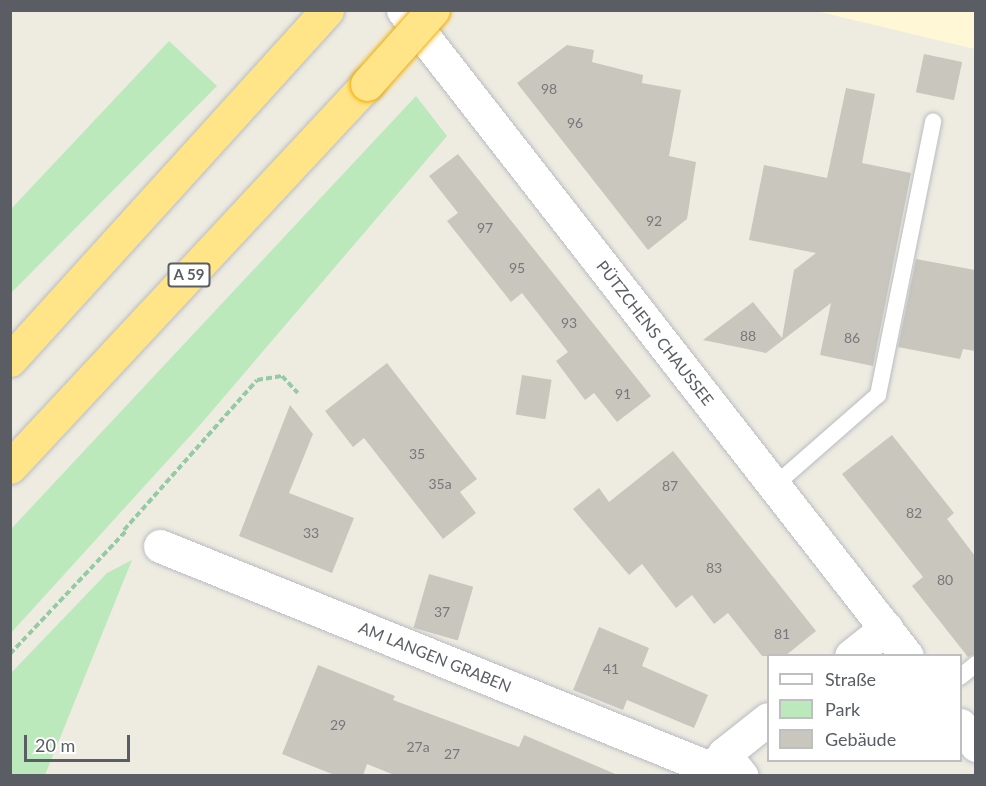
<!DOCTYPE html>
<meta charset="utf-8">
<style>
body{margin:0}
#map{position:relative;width:986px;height:786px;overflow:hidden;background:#eeece1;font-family:Lato,sans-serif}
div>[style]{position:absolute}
.commercial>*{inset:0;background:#fff7d6}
.green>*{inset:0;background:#bbe9bc}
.building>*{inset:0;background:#c9c6be;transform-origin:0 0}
.path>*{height:4px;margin-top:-2px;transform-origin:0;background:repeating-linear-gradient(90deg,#94caa4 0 6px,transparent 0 9px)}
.roads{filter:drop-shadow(0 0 2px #b9bcc2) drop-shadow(0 0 2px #b9bcc2)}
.lane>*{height:16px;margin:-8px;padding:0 8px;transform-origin:8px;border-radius:8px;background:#fff}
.street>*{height:33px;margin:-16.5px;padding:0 16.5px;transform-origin:16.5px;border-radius:16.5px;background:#fff}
.secondary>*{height:33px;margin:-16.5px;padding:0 16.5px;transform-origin:16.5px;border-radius:16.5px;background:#fff}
.highway>*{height:33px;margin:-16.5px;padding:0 16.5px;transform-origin:16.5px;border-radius:16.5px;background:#ffe488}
.bridges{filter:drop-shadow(0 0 2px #f0ac00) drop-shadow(0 0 2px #f0ac00)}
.highway-bridge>*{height:33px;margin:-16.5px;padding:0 16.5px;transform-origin:16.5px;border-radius:16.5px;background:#ffe488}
span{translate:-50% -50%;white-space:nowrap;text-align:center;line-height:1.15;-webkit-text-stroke:6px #fff;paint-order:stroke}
.number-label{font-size:14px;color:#76787a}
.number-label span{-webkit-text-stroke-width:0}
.shield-label span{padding:2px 4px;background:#fff;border:2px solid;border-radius:4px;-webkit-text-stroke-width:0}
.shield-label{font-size:15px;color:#5a5e64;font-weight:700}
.street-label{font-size:16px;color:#5a5e64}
.frame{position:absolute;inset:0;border:12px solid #5a5e64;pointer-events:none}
.legend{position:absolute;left:767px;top:654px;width:195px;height:108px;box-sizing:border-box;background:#fff;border:2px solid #bdbfc1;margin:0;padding:8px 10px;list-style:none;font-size:18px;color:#5a5e64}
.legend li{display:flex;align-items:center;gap:12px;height:30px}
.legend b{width:30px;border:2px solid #bdbfc1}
.scale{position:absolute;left:24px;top:735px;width:106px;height:27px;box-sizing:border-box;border:3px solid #5a5e64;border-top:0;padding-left:8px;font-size:18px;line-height:21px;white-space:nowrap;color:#5a5e64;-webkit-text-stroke:4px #fff;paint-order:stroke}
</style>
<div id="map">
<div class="commercial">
<i style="clip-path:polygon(816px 11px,975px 11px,975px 49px)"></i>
</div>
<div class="green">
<i style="clip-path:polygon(169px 41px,217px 86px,11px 293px,11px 209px)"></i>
<i style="clip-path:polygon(416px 96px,447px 136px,200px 425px,11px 633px,11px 529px)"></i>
<i style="clip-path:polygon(132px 560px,45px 775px,11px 775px,11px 673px,107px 573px)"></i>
</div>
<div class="building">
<i style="clip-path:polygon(567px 45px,594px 50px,592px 62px,643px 75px,642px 83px,681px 90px,669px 156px,696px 162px,687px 219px,648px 250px,517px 83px)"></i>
<i style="left:924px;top:54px;width:39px;height:39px;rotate:12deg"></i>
<i style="clip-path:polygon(846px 88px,875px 94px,862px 163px,911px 173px,873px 366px,820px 355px,831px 303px,766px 353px,703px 340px,753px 302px,782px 338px,794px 270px,816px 253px,749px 240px,764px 165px,827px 178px)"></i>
<i style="clip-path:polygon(458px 154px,651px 396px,617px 422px,594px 393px,585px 400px,556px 361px,568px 352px,522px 293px,511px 302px,447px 221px,458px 213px,429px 176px)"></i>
<i style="clip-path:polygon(916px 259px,975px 270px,975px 351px,963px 349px,960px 359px,898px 347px)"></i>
<i style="clip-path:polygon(387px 363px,477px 479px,460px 492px,476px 513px,443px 539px,364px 438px,353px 447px,325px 411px)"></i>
<i style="left:522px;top:375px;width:30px;height:40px;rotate:9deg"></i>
<i style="clip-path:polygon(290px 405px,313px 434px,289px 493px,354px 518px,332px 573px,239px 536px)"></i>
<i style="clip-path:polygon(892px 435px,954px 513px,947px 519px,975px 556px,975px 654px,968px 657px,912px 586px,923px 577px,842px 474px)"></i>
<i style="clip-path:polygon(673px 451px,816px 631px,785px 656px,762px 656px,728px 613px,714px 624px,692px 595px,676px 608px,642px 564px,629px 575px,573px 509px,599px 488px,609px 502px)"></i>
<i style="left:429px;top:574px;width:46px;height:56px;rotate:16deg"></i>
<i style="clip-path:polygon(599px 627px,649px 648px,642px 666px,708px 695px,694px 728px,627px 700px,623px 710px,573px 690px)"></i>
<i style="clip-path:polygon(318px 665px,395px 696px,393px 700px,519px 747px,524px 735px,620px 776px,397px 776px,367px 764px,363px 776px,337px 776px,282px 754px)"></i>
</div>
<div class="path">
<i style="left:124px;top:530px;width:200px;rotate:-48.4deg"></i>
<i style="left:257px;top:380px;width:25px;rotate:-9deg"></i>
<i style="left:282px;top:376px;width:23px;rotate:47deg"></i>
<i style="left:10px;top:654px;width:169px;rotate:-46.7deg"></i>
</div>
<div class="roads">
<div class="lane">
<i style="left:774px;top:486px;width:138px;rotate:-41.2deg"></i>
<i style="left:878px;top:395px;width:279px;rotate:-78.6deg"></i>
<i style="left:960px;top:677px;width:21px;rotate:-39deg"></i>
</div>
<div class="street">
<i style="left:160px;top:546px;width:593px;rotate:21.98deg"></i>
<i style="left:851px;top:656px;width:45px;rotate:-38.7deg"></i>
<i style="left:724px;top:754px;width:28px;rotate:51deg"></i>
<i style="left:707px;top:776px;width:28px;rotate:-52deg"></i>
<i style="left:724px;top:754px;width:56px;rotate:-38.5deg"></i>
</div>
<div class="secondary">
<i style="left:403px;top:10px;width:819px;rotate:52.04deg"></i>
<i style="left:960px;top:725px;width:26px;rotate:51deg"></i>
</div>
<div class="highway">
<i style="left:10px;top:360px;width:472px;rotate:-47.8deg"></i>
<i style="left:10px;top:467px;width:524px;rotate:-47.01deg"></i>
</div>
</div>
<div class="bridges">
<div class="highway-bridge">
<i style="left:367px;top:84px;width:99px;rotate:-48.3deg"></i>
</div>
</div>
<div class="number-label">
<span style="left:549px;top:89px">98</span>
<span style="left:575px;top:123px">96</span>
<span style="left:654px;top:221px">92</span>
<span style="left:485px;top:228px">97</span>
<span style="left:517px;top:268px">95</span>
<span style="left:569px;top:323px">93</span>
<span style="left:748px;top:336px">88</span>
<span style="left:852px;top:338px">86</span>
<span style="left:623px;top:394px">91</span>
<span style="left:417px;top:454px">35</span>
<span style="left:440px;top:484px">35a</span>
<span style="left:670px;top:486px">87</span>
<span style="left:914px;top:513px">82</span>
<span style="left:311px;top:533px">33</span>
<span style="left:714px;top:568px">83</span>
<span style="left:945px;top:580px">80</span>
<span style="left:442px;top:612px">37</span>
<span style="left:782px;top:634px">81</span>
<span style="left:611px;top:669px">41</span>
<span style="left:338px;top:725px">29</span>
<span style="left:418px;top:747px">27a</span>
<span style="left:452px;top:754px">27</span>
</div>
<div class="shield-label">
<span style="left:189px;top:275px">A 59</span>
</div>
<div class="street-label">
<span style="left:655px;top:333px;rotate:52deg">PÜTZCHENS CHAUSSEE</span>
<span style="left:435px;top:657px;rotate:22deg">AM LANGEN GRABEN</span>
</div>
<div class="frame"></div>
<ul class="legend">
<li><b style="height:8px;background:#fff"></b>Straße</li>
<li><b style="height:16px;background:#bbe9bc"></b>Park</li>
<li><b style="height:16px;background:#c9c6be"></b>Gebäude</li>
</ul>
<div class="scale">20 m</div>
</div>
